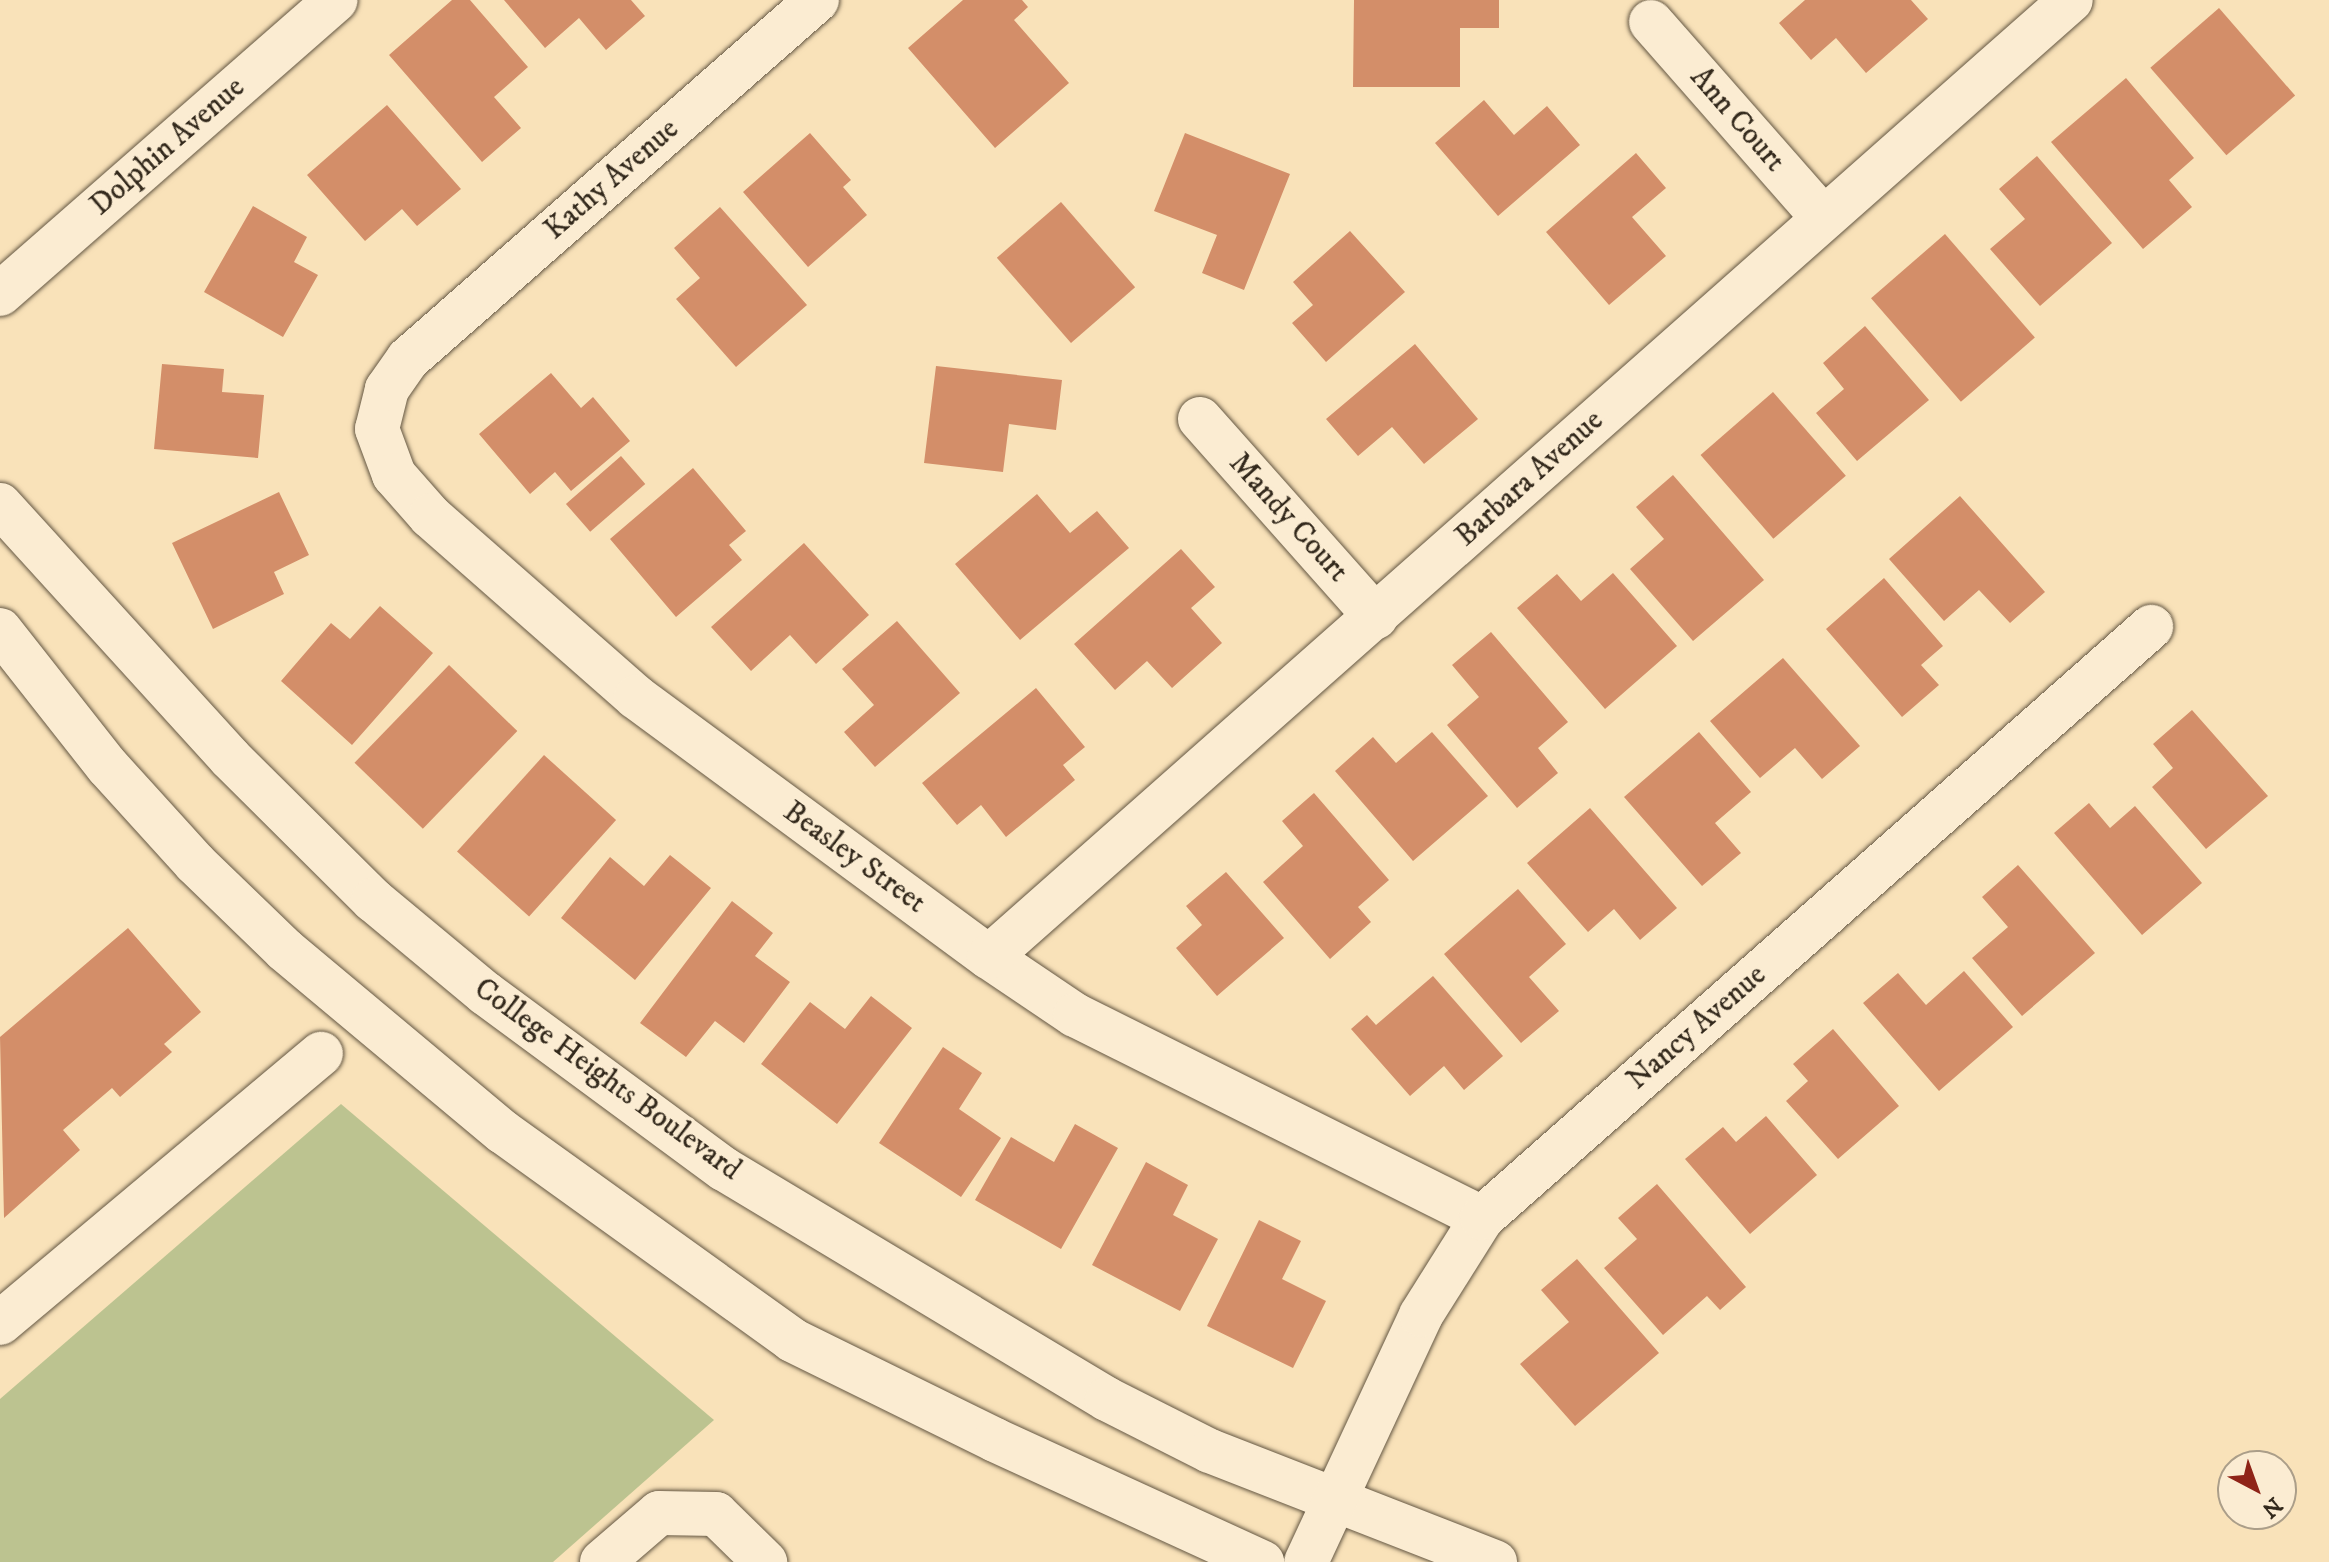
<!DOCTYPE html>
<style>
body{margin:0}
#map{position:relative;width:2329px;height:1562px;overflow:hidden;background:#f9e2b9;font-family:"IM FELL DW Pica",serif}
div>[style]{position:absolute}
.green>*{inset:0;background:#bcc390}
.building>*{inset:0;background:#d38e69;transform-origin:0 0}
.roads{filter:drop-shadow(0 0 2px #645743) drop-shadow(0 0 2px #645743)}
.minor>*{height:44px;margin:-22px;padding:0 22px;transform-origin:22px;border-radius:22px;background:#fbecd2}
span{translate:-50% -50%;white-space:nowrap;text-align:center;line-height:1.15;-webkit-text-stroke:6px #fbecd2;paint-order:stroke}
.street-label{font-size:30px;color:#33291c}
.north{position:absolute;left:2217px;top:1450px;width:80px;height:80px;box-sizing:border-box;background:#fbecd2;border:2px solid #ab9e89;border-radius:50%;rotate:139deg;font-size:22px;font-weight:700;line-height:32px;text-align:center;color:#33291c}
.north::after{content:'';display:block;margin:auto;width:28px;height:36px;background:#8f2418;clip-path:polygon(50% 0,100% 100%,50% 72%,0 100%)}
</style>
<div id="map">
<div class="green">
<i style="clip-path:polygon(341px 1104px,714px 1420px,553px 1562px,0 1562px,0 1399px)"></i>
</div>
<div class="building">
<i style="clip-path:polygon(452px 0,470px 0,528px 67px,494px 97px,521px 128px,482px 162px,389px 55px)"></i>
<i style="clip-path:polygon(504px 0,631px 0,645px 16px,606px 50px,579px 18px,545px 48px)"></i>
<i style="clip-path:polygon(963px 0,1022px 0,1028px 7px,1014px 20px,1069px 83px,995px 148px,908px 48px)"></i>
<i style="clip-path:polygon(1354px 0,1499px 0,1499px 28px,1460px 28px,1460px 87px,1353px 87px)"></i>
<i style="clip-path:polygon(1805px 0,1911px 0,1928px 19px,1866px 73px,1836px 38px,1811px 60px,1779px 23px)"></i>
<i style="left:2219px;top:8px;width:116px;height:91px;rotate:49deg"></i>
<i style="clip-path:polygon(2126px 78px,2194px 158px,2169px 180px,2192px 207px,2143px 249px,2051px 142px)"></i>
<i style="clip-path:polygon(1484px 100px,1514px 135px,1547px 106px,1580px 145px,1498px 216px,1435px 143px)"></i>
<i style="clip-path:polygon(387px 105px,461px 189px,417px 226px,402px 209px,365px 241px,307px 175px)"></i>
<i style="clip-path:polygon(810px 133px,851px 180px,843px 187px,867px 215px,808px 267px,743px 192px)"></i>
<i style="clip-path:polygon(1185px 133px,1290px 174px,1244px 290px,1202px 273px,1217px 235px,1154px 211px)"></i>
<i style="clip-path:polygon(1636px 153px,1666px 188px,1632px 217px,1666px 256px,1609px 305px,1546px 232px)"></i>
<i style="clip-path:polygon(2037px 156px,2112px 243px,2040px 306px,1990px 249px,2025px 219px,1999px 189px)"></i>
<i style="left:1061px;top:202px;width:113px;height:85px;rotate:49deg"></i>
<i style="clip-path:polygon(253px 206px,307px 237px,294px 262px,318px 275px,283px 337px,204px 292px)"></i>
<i style="clip-path:polygon(720px 207px,807px 305px,736px 367px,676px 299px,700px 278px,674px 248px)"></i>
<i style="clip-path:polygon(1350px 231px,1405px 292px,1326px 362px,1292px 323px,1313px 305px,1293px 282px)"></i>
<i style="left:1945px;top:234px;width:137px;height:98px;rotate:49deg"></i>
<i style="clip-path:polygon(1865px 326px,1929px 400px,1857px 461px,1816px 413px,1844px 389px,1823px 363px)"></i>
<i style="clip-path:polygon(1415px 344px,1478px 419px,1424px 464px,1392px 427px,1358px 456px,1326px 419px)"></i>
<i style="clip-path:polygon(162px 364px,224px 369px,222px 392px,264px 395px,258px 458px,154px 449px)"></i>
<i style="clip-path:polygon(936px 366px,1062px 380px,1056px 430px,1009px 424px,1003px 472px,924px 463px)"></i>
<i style="clip-path:polygon(551px 373px,581px 408px,593px 397px,630px 441px,571px 491px,555px 472px,530px 494px,479px 434px)"></i>
<i style="left:1773px;top:392px;width:111px;height:96px;rotate:49deg"></i>
<i style="left:621px;top:456px;width:37px;height:73px;rotate:49deg"></i>
<i style="clip-path:polygon(693px 468px,746px 531px,729px 545px,742px 560px,676px 617px,610px 539px)"></i>
<i style="clip-path:polygon(1673px 475px,1764px 580px,1693px 641px,1630px 569px,1664px 539px,1636px 507px)"></i>
<i style="clip-path:polygon(279px 492px,309px 555px,274px 572px,284px 594px,213px 629px,172px 543px)"></i>
<i style="clip-path:polygon(1037px 494px,1070px 533px,1097px 511px,1129px 548px,1020px 640px,955px 564px)"></i>
<i style="clip-path:polygon(1960px 496px,2045px 592px,2010px 623px,1979px 590px,1944px 621px,1889px 559px)"></i>
<i style="clip-path:polygon(804px 543px,869px 615px,816px 664px,790px 635px,751px 671px,711px 627px)"></i>
<i style="clip-path:polygon(1181px 549px,1215px 587px,1191px 608px,1222px 643px,1172px 688px,1147px 661px,1115px 690px,1074px 644px)"></i>
<i style="clip-path:polygon(1613px 573px,1677px 646px,1605px 709px,1517px 608px,1557px 574px,1581px 601px)"></i>
<i style="clip-path:polygon(1884px 578px,1943px 646px,1921px 665px,1939px 685px,1902px 717px,1826px 629px)"></i>
<i style="clip-path:polygon(380px 606px,433px 653px,352px 745px,281px 681px,331px 623px,350px 639px)"></i>
<i style="clip-path:polygon(897px 621px,960px 693px,875px 767px,844px 732px,874px 705px,842px 669px)"></i>
<i style="clip-path:polygon(1491px 632px,1568px 722px,1538px 748px,1558px 773px,1517px 808px,1447px 725px,1479px 697px,1452px 665px)"></i>
<i style="clip-path:polygon(1783px 658px,1860px 746px,1822px 779px,1795px 748px,1760px 778px,1710px 721px)"></i>
<i style="left:449px;top:665px;width:95px;height:136px;rotate:44deg"></i>
<i style="clip-path:polygon(1036px 688px,1085px 747px,1063px 765px,1075px 780px,1006px 837px,981px 805px,957px 825px,922px 783px)"></i>
<i style="clip-path:polygon(2192px 710px,2268px 796px,2206px 849px,2152px 787px,2173px 768px,2153px 744px)"></i>
<i style="clip-path:polygon(1432px 732px,1488px 796px,1413px 861px,1335px 771px,1373px 737px,1396px 763px)"></i>
<i style="clip-path:polygon(1699px 732px,1751px 792px,1715px 823px,1741px 853px,1702px 886px,1624px 797px)"></i>
<i style="left:544px;top:755px;width:97px;height:130px;rotate:42deg"></i>
<i style="clip-path:polygon(1314px 793px,1389px 880px,1358px 907px,1371px 922px,1330px 959px,1263px 882px,1303px 846px,1282px 821px)"></i>
<i style="clip-path:polygon(2089px 803px,2110px 828px,2135px 806px,2202px 883px,2142px 935px,2054px 833px)"></i>
<i style="clip-path:polygon(1590px 808px,1677px 908px,1640px 940px,1614px 909px,1588px 932px,1527px 863px)"></i>
<i style="clip-path:polygon(670px 855px,711px 888px,635px 980px,561px 918px,610px 857px,644px 886px)"></i>
<i style="clip-path:polygon(2018px 865px,2095px 953px,2022px 1016px,1972px 958px,2008px 927px,1982px 897px)"></i>
<i style="clip-path:polygon(1226px 872px,1284px 938px,1217px 996px,1176px 948px,1202px 925px,1186px 906px)"></i>
<i style="clip-path:polygon(1518px 889px,1566px 944px,1529px 977px,1559px 1011px,1521px 1043px,1444px 954px)"></i>
<i style="clip-path:polygon(732px 901px,773px 933px,755px 956px,790px 982px,744px 1043px,715px 1021px,686px 1057px,640px 1023px)"></i>
<i style="clip-path:polygon(128px 928px,201px 1012px,164px 1044px,172px 1052px,120px 1097px,112px 1088px,63px 1130px,80px 1150px,4px 1218px,0 1037px)"></i>
<i style="clip-path:polygon(1964px 971px,2013px 1027px,1939px 1091px,1863px 1003px,1898px 973px,1926px 1005px)"></i>
<i style="clip-path:polygon(1433px 976px,1503px 1056px,1464px 1090px,1444px 1066px,1410px 1096px,1351px 1029px,1367px 1015px,1376px 1025px)"></i>
<i style="clip-path:polygon(871px 996px,912px 1028px,837px 1124px,761px 1064px,810px 1002px,845px 1029px)"></i>
<i style="clip-path:polygon(1833px 1029px,1899px 1106px,1838px 1159px,1786px 1101px,1808px 1081px,1793px 1064px)"></i>
<i style="clip-path:polygon(943px 1047px,982px 1073px,959px 1109px,1001px 1138px,961px 1197px,879px 1143px)"></i>
<i style="clip-path:polygon(1766px 1116px,1817px 1175px,1750px 1234px,1685px 1159px,1723px 1127px,1736px 1142px)"></i>
<i style="clip-path:polygon(1075px 1124px,1118px 1148px,1061px 1249px,975px 1200px,1011px 1137px,1054px 1162px)"></i>
<i style="clip-path:polygon(1146px 1162px,1188px 1185px,1173px 1215px,1218px 1239px,1180px 1311px,1092px 1265px)"></i>
<i style="clip-path:polygon(1657px 1184px,1746px 1287px,1720px 1310px,1707px 1296px,1663px 1335px,1604px 1268px,1637px 1239px,1618px 1218px)"></i>
<i style="clip-path:polygon(1259px 1220px,1301px 1241px,1282px 1279px,1326px 1301px,1293px 1368px,1207px 1326px)"></i>
<i style="clip-path:polygon(1577px 1259px,1659px 1353px,1575px 1426px,1520px 1364px,1569px 1322px,1541px 1290px)"></i>
</div>
<div class="roads">
<div class="minor">
<i style="left:817px;top:0;width:544px;rotate:138.72deg"></i>
<i style="left:408px;top:359px;width:37px;rotate:125deg"></i>
<i style="left:387px;top:389px;width:41px;rotate:104deg"></i>
<i style="left:377px;top:429px;width:49px;rotate:69.7deg"></i>
<i style="left:394px;top:475px;width:55px;rotate:48.7deg"></i>
<i style="left:430px;top:516px;width:274px;rotate:41.3deg"></i>
<i style="left:636px;top:697px;width:438px;rotate:36.4deg"></i>
<i style="left:989px;top:957px;width:104px;rotate:34deg"></i>
<i style="left:1075px;top:1015px;width:455px;rotate:26.5deg"></i>
<i style="left:1651px;top:22px;width:261px;rotate:48.7deg"></i>
<i style="left:0;top:294px;width:446px;rotate:-41.2deg"></i>
<i style="left:1200px;top:419px;width:265px;rotate:48.4deg"></i>
<i style="left:0;top:505px;width:342px;rotate:47.7deg"></i>
<i style="left:230px;top:758px;width:202px;rotate:44.8deg"></i>
<i style="left:373px;top:900px;width:146px;rotate:39.7deg"></i>
<i style="left:485px;top:993px;width:297px;rotate:36.4deg"></i>
<i style="left:724px;top:1169px;width:447px;rotate:31deg"></i>
<i style="left:1107px;top:1399px;width:115px;rotate:26.8deg"></i>
<i style="left:1210px;top:1451px;width:306px;rotate:21.3deg"></i>
<i style="left:0;top:630px;width:174px;rotate:51.8deg"></i>
<i style="left:108px;top:767px;width:130px;rotate:47.8deg"></i>
<i style="left:195px;top:863px;width:125px;rotate:44deg"></i>
<i style="left:285px;top:950px;width:284px;rotate:39.9deg"></i>
<i style="left:503px;top:1132px;width:356px;rotate:35.7deg"></i>
<i style="left:792px;top:1340px;width:226px;rotate:26.2deg"></i>
<i style="left:995px;top:1440px;width:294px;rotate:24.6deg"></i>
<i style="left:989px;top:957px;width:1444px;rotate:-41.49deg"></i>
<i style="left:0;top:1323px;width:419px;rotate:-40deg"></i>
<i style="left:602px;top:1562px;width:75px;rotate:-40.7deg"></i>
<i style="left:659px;top:1513px;width:57px;rotate:1deg"></i>
<i style="left:716px;top:1514px;width:69px;rotate:44.4deg"></i>
<i style="left:1306px;top:1562px;width:272px;rotate:-65deg"></i>
<i style="left:1421px;top:1315px;width:115px;rotate:-57.8deg"></i>
<i style="left:1482px;top:1218px;width:893px;rotate:-41.46deg"></i>
</div>
</div>
<div class="street-label">
<span style="left:1737px;top:120px;rotate:49deg">Ann Court</span>
<span style="left:168px;top:147px;rotate:-41deg">Dolphin Avenue</span>
<span style="left:612px;top:180px;rotate:-41deg">Kathy Avenue</span>
<span style="left:1530px;top:479px;rotate:-42deg">Barbara Avenue</span>
<span style="left:1288px;top:518px;rotate:48deg">Mandy Court</span>
<span style="left:854px;top:858px;rotate:36deg">Beasley Street</span>
<span style="left:1697px;top:1028px;rotate:-41deg">Nancy Avenue</span>
<span style="left:607px;top:1080px;rotate:36deg">College Heights Boulevard</span>
</div>
<div class="north">N</div>
</div>
